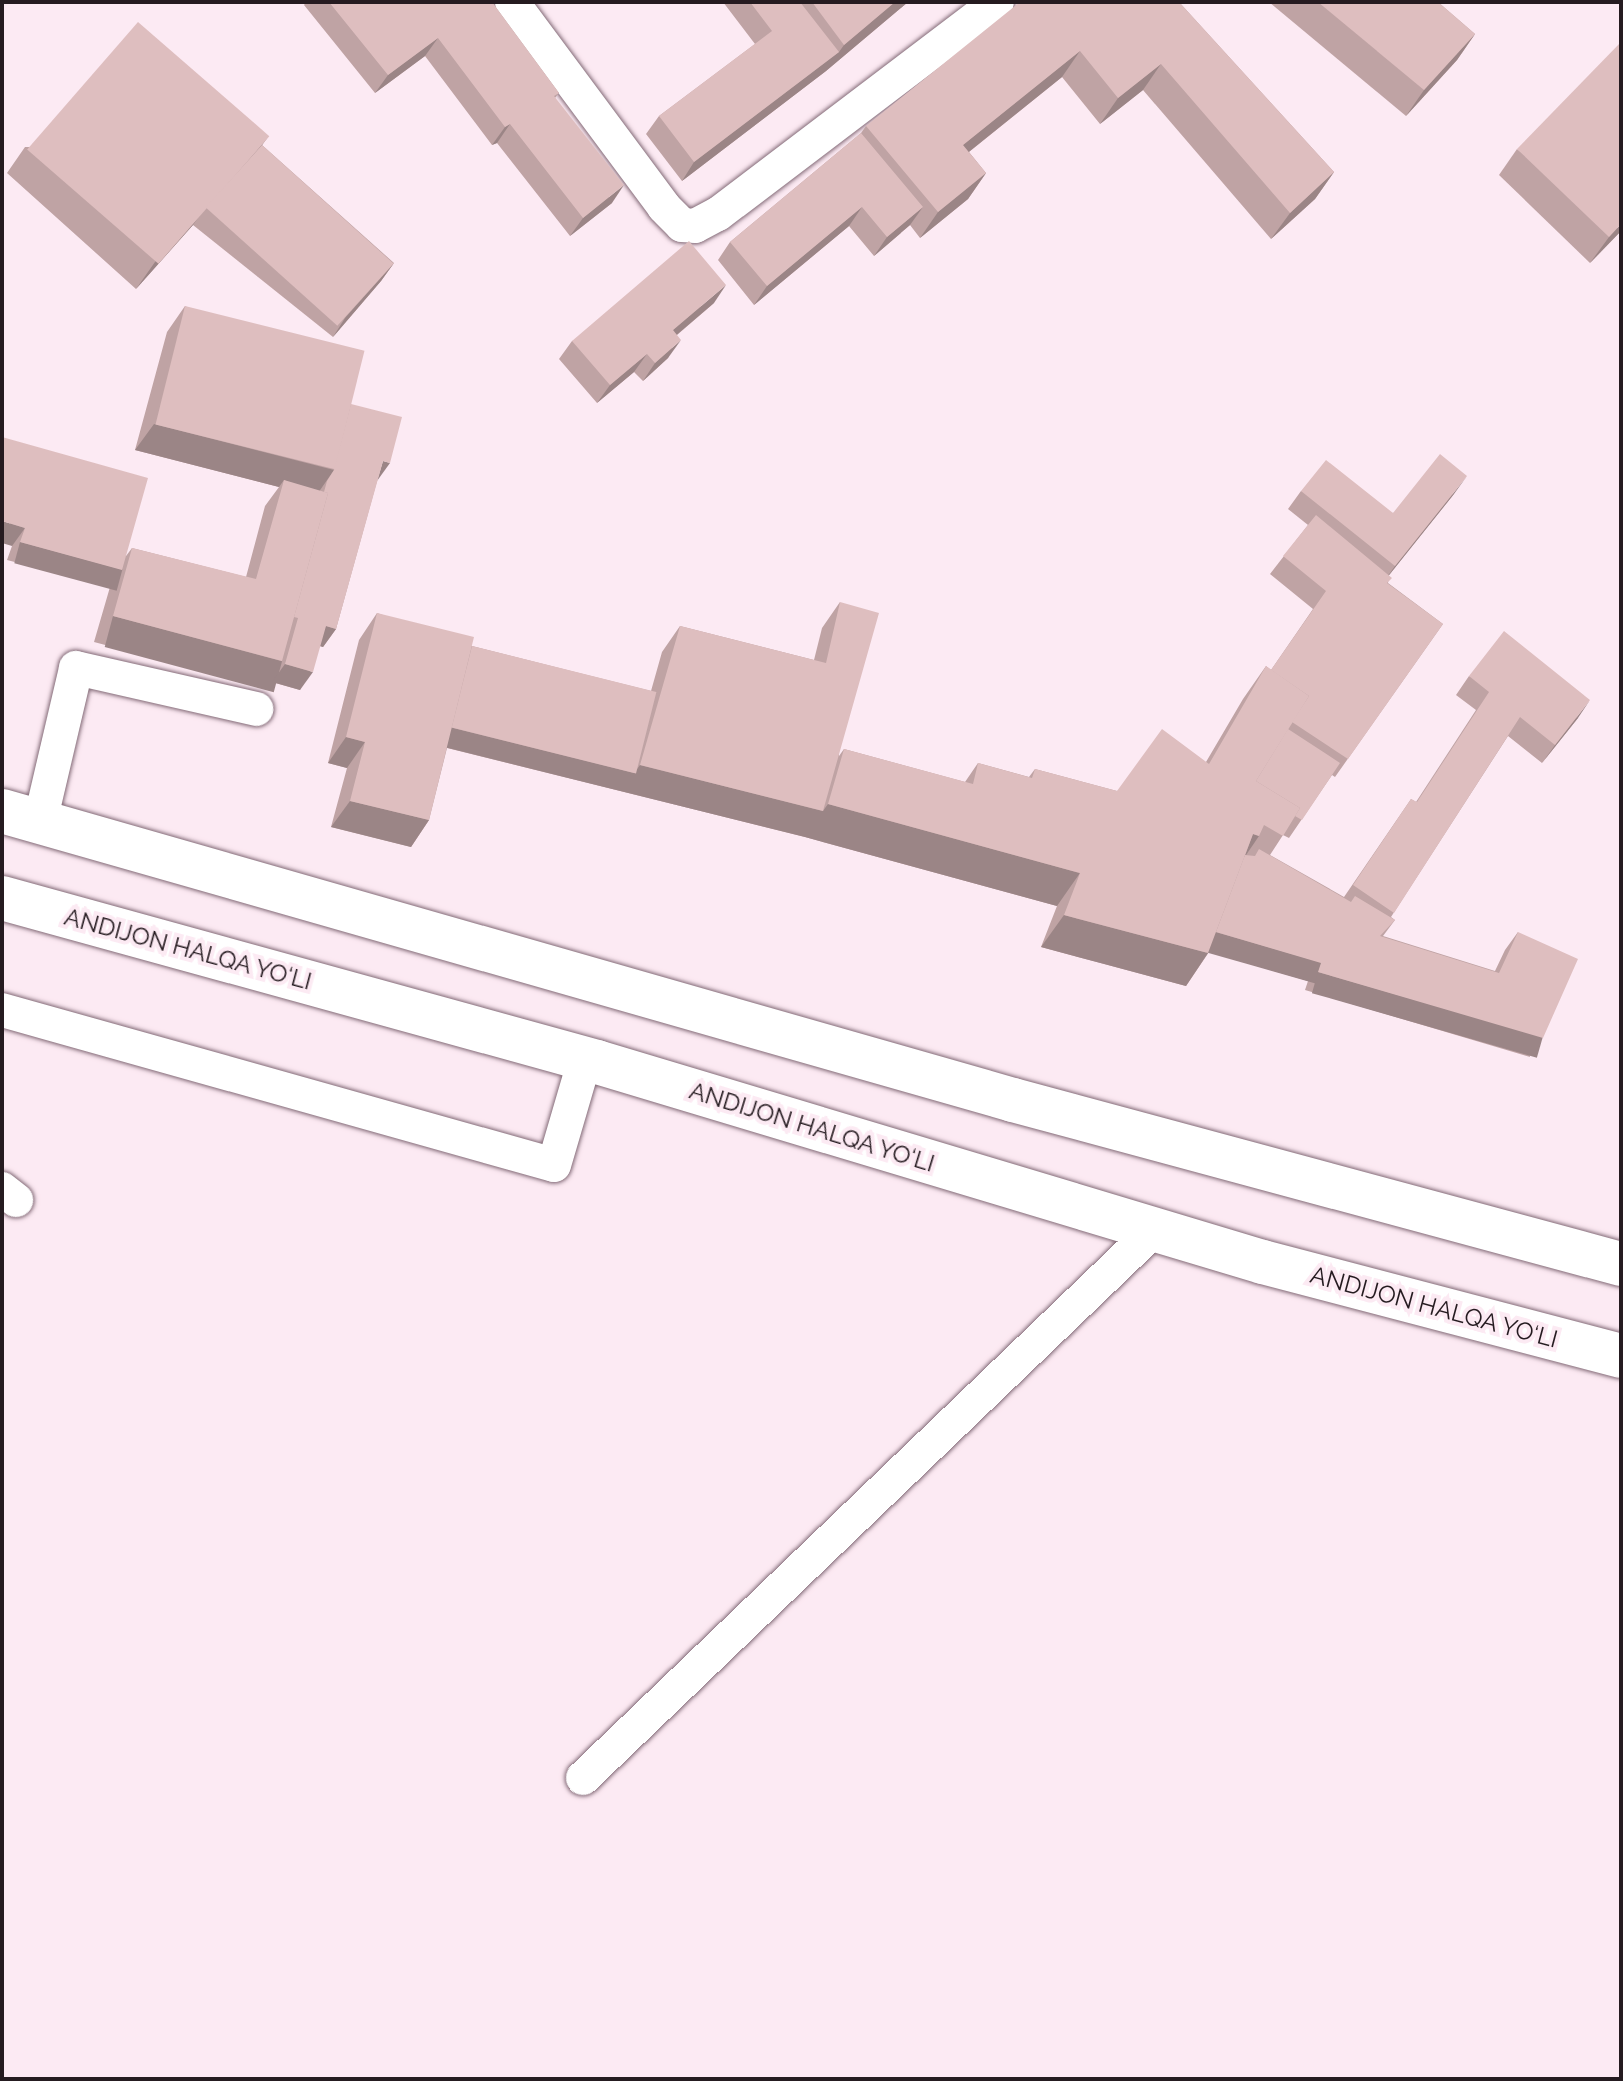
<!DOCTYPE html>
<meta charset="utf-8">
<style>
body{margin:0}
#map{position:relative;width:1623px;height:2081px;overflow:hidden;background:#fceaf3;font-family:Raleway,sans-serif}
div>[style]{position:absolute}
.roads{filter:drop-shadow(0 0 2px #836a77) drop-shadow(0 0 2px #836a77)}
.service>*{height:34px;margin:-17px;padding:0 17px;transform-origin:17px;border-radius:17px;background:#fff}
.trunk>*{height:44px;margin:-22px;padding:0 22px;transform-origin:22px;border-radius:22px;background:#fff}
.wall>*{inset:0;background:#bfa3a4}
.shaded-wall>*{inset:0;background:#9b8586;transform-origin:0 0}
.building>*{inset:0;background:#debebf;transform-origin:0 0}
span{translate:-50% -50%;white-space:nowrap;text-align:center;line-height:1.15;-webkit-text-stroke:8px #fceaf3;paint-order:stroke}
.street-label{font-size:24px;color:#251b20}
.frame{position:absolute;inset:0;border:4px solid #251b20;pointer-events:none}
</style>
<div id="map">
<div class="roads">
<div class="service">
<i style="left:512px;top:2px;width:255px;rotate:53.4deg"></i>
<i style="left:664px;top:207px;width:25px;rotate:45deg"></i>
<i style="left:682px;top:225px;width:13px;rotate:4deg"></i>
<i style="left:695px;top:226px;width:26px;rotate:-28deg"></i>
<i style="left:718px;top:214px;width:350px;rotate:-37.2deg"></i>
<i style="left:40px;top:822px;width:158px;rotate:-76.8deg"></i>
<i style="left:76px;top:668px;width:185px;rotate:12.8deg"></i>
<i style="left:2px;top:1010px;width:573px;rotate:15.68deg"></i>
<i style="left:554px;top:1165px;width:110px;rotate:-73.7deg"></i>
<i style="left:2px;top:1189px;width:18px;rotate:38deg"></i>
<i style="left:583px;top:1778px;width:793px;rotate:-43.82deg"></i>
</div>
<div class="trunk">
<i style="left:2px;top:811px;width:1051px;rotate:15.95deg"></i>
<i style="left:1013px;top:1100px;width:630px;rotate:15.1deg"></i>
<i style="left:2px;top:898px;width:617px;rotate:15.41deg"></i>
<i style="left:597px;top:1062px;width:695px;rotate:16.72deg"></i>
<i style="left:1263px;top:1262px;width:370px;rotate:14.7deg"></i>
</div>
</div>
<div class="wall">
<i style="clip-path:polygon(306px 2px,492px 2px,559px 93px,555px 98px,612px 203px,570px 236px,497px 143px,492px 145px,425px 56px,375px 93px,304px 5px)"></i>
<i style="clip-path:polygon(723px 2px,908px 2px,826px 71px,682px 181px,646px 134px,659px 116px,755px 44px)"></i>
<i style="clip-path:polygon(1179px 2px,1334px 172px,1315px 199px,1271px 239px,1143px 90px,1100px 124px,1062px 77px,969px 152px,986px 173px,968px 199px,920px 238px,910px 225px,874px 256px,849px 226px,754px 305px,718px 260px,730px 242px,861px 133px,866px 126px)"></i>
<i style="clip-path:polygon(1269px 2px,1438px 2px,1475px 34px,1457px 60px,1406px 116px)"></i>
<i style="clip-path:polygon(262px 145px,394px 263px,381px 281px,333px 337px,193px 225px,136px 289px,7px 173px,25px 147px)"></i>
<i style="clip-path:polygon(1517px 149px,1621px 231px,1590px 263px,1499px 175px)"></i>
<i style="clip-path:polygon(714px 303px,677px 335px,668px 358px,643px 381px,634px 372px,597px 403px,559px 359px,572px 341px)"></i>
<i style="clip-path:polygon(185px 306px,351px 404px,377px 481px,336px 629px,323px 647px,320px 646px,300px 690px,272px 682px,276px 669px,264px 687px,94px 642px,110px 587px,7px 560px,12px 546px,2px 437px,126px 556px,132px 548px,246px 577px,265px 506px,279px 487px,135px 450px,167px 332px)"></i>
<i style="clip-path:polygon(1301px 491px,1393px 513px,1454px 494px,1389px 575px,1388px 583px,1443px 624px,1335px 777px,1332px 775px,1289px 838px,1283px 835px,1270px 855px,1344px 897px,1411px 799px,1416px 802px,1476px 710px,1456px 695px,1469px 676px,1578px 718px,1542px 763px,1508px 736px,1391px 917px,1395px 920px,1383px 936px,1495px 971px,1505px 950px,1518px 932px,1530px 1057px,1305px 990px,1308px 981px,1209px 952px,1186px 986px,1041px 947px,1057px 906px,805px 837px,447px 748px,429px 820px,411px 847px,331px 827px,347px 768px,328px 763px,359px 640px,377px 613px,472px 646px,651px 691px,662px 652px,680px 626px,814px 660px,822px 628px,840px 602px,839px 756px,844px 749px,965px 782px,978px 763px,1029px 777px,1035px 769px,1117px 791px,1206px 762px,1243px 699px,1266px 666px,1271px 670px,1313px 609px,1270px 574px,1308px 525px,1288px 509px)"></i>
</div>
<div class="shaded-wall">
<i style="clip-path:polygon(895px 2px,908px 2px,826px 71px,682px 181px,694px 162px,839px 52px,844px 45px)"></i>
<i style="clip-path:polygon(1475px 34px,1457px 60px,1406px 116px,1424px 90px)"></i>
<i style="clip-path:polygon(438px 38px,425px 56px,375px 93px,388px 75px)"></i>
<i style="clip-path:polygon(1080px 51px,1062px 77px,945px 171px,963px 145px)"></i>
<i style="clip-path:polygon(1161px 64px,1143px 90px,1100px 124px,1118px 98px)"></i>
<i style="clip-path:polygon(510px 124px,497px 143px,492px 145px,505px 127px)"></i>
<i style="clip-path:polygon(268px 137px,249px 163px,206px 207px,193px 225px,136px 289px,155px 262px)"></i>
<i style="clip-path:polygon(1334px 172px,1315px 199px,1271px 239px,1290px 213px)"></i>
<i style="clip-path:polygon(986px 173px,968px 199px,920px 238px,938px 212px)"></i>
<i style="clip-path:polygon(624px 185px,612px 203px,570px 236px,583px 218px)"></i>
<i style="clip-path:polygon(862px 207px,849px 226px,754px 305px,767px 286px)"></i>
<i style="clip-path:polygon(923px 207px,910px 225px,874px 256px,887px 237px)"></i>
<i style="clip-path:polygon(1621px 224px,1621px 231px,1590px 263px,1609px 237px)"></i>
<i style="clip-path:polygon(394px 263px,381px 281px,333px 337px,345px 318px)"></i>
<i style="clip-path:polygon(726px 285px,714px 303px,660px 349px,673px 330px)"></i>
<i style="clip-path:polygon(681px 340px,668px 358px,643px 381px,655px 363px)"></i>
<i style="clip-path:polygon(647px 354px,634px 372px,597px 403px,610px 385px)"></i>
<i style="clip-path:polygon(154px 424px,334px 470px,316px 496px,284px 480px,279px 487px,135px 450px)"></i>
<i style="clip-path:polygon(383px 461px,390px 463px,377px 481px)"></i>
<i style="clip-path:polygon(1467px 476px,1454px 494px,1382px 584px,1395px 566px)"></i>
<i style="clip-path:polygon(2px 521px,25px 528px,12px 546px,2px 543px)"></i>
<i style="left:20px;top:542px;width:106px;height:22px;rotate:15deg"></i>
<i style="left:113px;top:616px;width:175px;height:32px;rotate:15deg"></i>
<i style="clip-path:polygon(326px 626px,336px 629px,323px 647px,313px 644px)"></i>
<i style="clip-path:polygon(285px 664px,313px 672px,300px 690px,272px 682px)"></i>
<i style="clip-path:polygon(1590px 700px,1578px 718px,1542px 763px,1555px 745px)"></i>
<i style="clip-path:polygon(449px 727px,634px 773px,640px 765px,823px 811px,828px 804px,1080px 873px,1057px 906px,805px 837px,436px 745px)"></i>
<i style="clip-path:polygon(346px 737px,365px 742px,347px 768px,328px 763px)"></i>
<i style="clip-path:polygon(350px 801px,429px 820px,411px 847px,331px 827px)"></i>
<i style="clip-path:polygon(1253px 834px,1259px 836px,1244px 858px)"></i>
<i style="clip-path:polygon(1064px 915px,1208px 953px,1186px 986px,1041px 947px)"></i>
<i style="left:1212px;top:931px;width:114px;height:22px;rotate:16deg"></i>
<i style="left:1318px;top:972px;width:234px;height:22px;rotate:16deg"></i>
</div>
<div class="building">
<i style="clip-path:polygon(329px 2px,492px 2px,559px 93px,554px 96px,624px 185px,583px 218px,510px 124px,505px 127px,438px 38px,388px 75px)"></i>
<i style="clip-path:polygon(750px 2px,800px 2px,839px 52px,694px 162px,659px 116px,772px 31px)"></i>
<i style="clip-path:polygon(812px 2px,895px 2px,844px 45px)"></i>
<i style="clip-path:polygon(1020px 2px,1179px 2px,1334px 172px,1290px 213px,1161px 64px,1118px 98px,1080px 51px,963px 145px,986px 173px,938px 212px,866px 126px)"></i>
<i style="clip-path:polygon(1318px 2px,1438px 2px,1475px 34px,1424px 90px)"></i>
<i style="left:138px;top:22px;width:174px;height:169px;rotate:41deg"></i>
<i style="clip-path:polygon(1621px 42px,1621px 224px,1609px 237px,1517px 149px)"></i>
<i style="clip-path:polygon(861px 133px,923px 207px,887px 237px,862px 207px,767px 286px,730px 242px)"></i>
<i style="left:262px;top:145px;width:177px;height:84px;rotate:42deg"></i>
<i style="clip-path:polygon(689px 241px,726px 285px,673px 330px,681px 340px,655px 363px,647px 354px,610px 385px,572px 341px)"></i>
<i style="left:185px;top:306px;width:185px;height:122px;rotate:14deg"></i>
<i style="clip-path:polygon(351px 404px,402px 417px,390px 463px,383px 461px,336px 629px,326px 626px,313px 672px,285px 664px,298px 618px,294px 617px,328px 493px,324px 492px,327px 481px,334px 470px)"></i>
<i style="clip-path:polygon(2px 437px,148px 478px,122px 570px,20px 542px,25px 528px,2px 521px)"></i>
<i style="clip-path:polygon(1440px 454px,1467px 476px,1395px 566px,1301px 491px,1326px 460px,1393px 513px)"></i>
<i style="clip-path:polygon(284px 480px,328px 493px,282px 661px,113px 616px,132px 548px,256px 579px)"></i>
<i style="clip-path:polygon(1316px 515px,1392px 578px,1387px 583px,1443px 624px,1348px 759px,1292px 722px,1309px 696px,1271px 670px,1326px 591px,1283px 556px)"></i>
<i style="clip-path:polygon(840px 602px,879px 613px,823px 811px,640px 765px,680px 626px,826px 663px)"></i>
<i style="clip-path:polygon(377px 613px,474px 637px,429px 820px,350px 801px,365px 742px,346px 737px)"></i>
<i style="clip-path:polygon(1504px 631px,1590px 700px,1555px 745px,1520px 717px,1394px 913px,1353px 885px,1411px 799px,1417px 802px,1489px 692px,1469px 676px)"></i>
<i style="left:472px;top:646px;width:190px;height:84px;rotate:14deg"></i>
<i style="clip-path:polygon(1266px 666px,1309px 696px,1256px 781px,1300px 808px,1283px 836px,1264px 825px,1259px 836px,1253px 834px,1208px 953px,1064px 915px,1080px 873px,828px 804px,844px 749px,973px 784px,978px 763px,1032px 778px,1035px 769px,1117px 791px,1162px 729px,1209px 764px)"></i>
<i style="clip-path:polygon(1288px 729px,1340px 763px,1302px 820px,1295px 816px,1300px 808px,1256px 781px)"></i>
<i style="clip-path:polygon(1259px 849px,1351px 902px,1355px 896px,1395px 920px,1380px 936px,1499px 973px,1518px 932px,1578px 959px,1543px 1038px,1318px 972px,1321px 963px,1216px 932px,1245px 855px,1255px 856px)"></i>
</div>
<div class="street-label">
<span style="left:188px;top:949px;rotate:15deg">ANDIJON HALQA YO‘LI</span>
<span style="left:812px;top:1127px;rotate:17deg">ANDIJON HALQA YO‘LI</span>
<span style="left:1434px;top:1307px;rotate:15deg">ANDIJON HALQA YO‘LI</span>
</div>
<div class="frame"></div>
</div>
